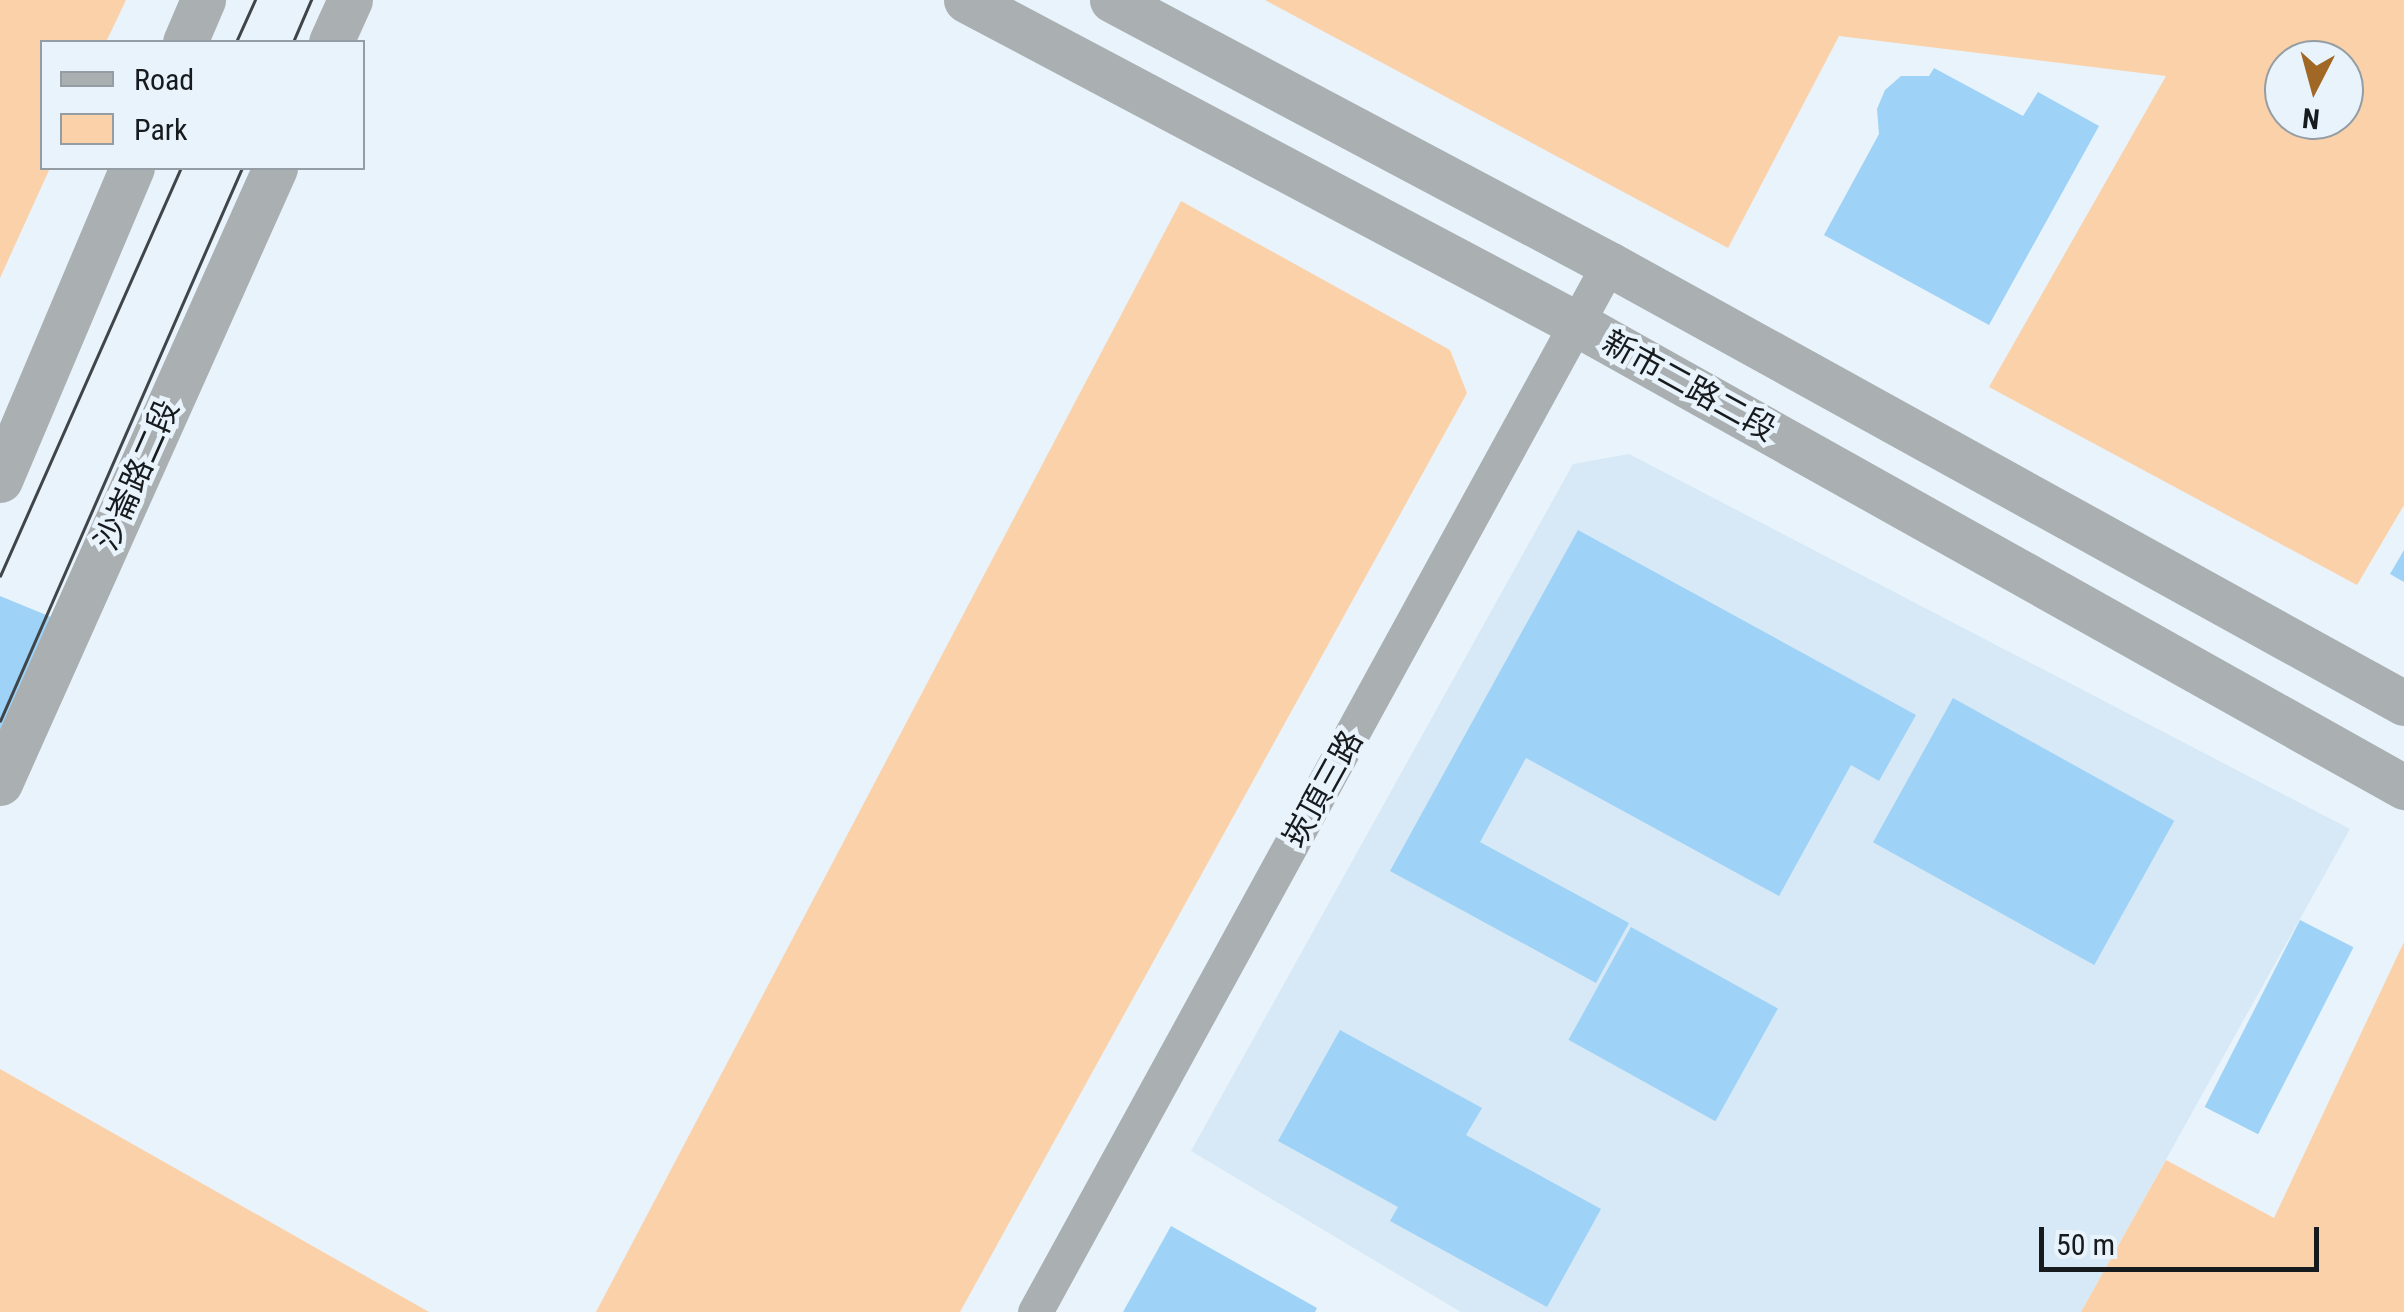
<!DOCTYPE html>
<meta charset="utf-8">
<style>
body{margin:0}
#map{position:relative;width:2404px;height:1312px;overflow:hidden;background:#e8f3fb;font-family:"Roboto Condensed","Noto Sans TC",sans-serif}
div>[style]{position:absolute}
.built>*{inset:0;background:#d7e9f6}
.green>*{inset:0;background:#fbd1a9}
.building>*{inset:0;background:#9ed2f6;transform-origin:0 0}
.minor>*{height:35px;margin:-17.5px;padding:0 17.5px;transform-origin:17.5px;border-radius:17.5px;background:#aaafb2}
.tertiary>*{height:45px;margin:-22.5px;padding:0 22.5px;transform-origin:22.5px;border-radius:22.5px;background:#aaafb2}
.tram>*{height:2.5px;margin:-1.25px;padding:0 1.25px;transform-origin:1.25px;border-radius:1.25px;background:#404549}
span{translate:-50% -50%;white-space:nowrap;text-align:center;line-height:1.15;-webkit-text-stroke:9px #e8f3fb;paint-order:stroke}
.street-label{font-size:32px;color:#171b1e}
.legend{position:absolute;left:40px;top:40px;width:325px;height:130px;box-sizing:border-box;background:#e8f3fb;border:2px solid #949da3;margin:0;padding:12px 18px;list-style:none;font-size:30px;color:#171b1e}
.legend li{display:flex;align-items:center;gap:20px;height:50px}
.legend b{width:50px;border:2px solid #949da3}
.north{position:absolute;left:2264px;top:40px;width:100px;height:100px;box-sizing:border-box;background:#e8f3fb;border:2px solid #949da3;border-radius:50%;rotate:186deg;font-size:28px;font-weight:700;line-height:40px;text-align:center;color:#171b1e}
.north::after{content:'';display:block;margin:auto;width:35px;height:45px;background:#a06725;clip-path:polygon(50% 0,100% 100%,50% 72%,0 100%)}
.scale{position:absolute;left:2039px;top:1227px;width:280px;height:45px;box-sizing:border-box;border:5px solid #171b1e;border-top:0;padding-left:12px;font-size:30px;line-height:35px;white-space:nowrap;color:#171b1e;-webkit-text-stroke:8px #e8f3fb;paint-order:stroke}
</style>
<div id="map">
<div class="built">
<i style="clip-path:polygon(1629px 454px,2350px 829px,2081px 1312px,1461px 1312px,1191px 1151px,1573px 464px)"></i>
</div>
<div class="green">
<i style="clip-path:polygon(0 0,126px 0,106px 42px,42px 42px,42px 168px,50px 168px,0 278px)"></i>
<i style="clip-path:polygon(evenodd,1265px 0,2404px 0,2404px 505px,2357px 585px,1989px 387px,2166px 76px,1839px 36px,1728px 248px,1265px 0,2284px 60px,2344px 60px,2344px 120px,2284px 120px,2284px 60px)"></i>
<i style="clip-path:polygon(1181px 201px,1450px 350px,1467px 393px,960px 1312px,596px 1312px)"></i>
<i style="clip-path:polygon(2404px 942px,2404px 1312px,2081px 1312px,2166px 1160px,2274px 1218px)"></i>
<i style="clip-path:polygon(0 1069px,429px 1312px,0 1312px)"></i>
</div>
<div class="building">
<i style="clip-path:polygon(1934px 68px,2023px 116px,2038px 92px,2099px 126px,1989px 325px,1824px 235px,1879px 134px,1877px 109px,1885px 90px,1901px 76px,1929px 76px)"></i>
<i style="clip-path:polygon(1578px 530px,1916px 715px,1879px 781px,1851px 765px,1779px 896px,1526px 758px,1480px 842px,1629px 923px,1596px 983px,1390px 871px)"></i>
<i style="clip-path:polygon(2404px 550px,2404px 582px,2390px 574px)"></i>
<i style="clip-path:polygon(0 596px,51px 617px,0 735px)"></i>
<i style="left:1953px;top:698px;width:253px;height:165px;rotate:29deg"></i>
<i style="left:2300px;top:920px;width:60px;height:210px;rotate:27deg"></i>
<i style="left:1631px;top:927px;width:168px;height:129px;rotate:29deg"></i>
<i style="clip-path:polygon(1340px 1030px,1482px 1108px,1466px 1135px,1601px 1209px,1547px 1307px,1390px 1221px,1398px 1207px,1278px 1141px)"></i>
<i style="clip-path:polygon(1171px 1226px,1317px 1308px,1315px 1312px,1123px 1312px)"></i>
</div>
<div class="minor">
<i style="left:1035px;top:1312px;width:1195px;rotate:-61.29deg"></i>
</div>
<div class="tertiary">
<i style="left:966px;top:0;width:694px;rotate:27.93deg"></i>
<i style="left:1579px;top:325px;width:946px;rotate:29.25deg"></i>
<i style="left:1112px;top:0;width:563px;rotate:27.98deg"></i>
<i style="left:1609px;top:264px;width:908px;rotate:28.91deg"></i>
<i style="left:185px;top:42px;width:46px;rotate:-66.8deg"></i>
<i style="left:331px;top:42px;width:46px;rotate:-65.7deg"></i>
<i style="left:0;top:480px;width:339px;rotate:-67.1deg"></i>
<i style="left:0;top:783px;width:674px;rotate:-65.91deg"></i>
</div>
<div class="tram">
<i style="left:236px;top:42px;width:46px;rotate:-65.7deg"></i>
<i style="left:293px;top:42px;width:46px;rotate:-66.8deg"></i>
<i style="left:0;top:576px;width:446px;rotate:-66.1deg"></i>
<i style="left:0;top:721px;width:604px;rotate:-66.37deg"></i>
</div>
<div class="street-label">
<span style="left:1689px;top:386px;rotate:29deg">新市二路二段</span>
<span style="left:137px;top:475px;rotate:-66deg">沙崙路二段</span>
<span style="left:1323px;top:789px;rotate:-61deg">崁頂三路</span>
</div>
<ul class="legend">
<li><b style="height:12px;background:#aaafb2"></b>Road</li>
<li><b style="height:28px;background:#fbd1a9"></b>Park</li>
</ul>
<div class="north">N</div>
<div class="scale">50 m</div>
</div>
